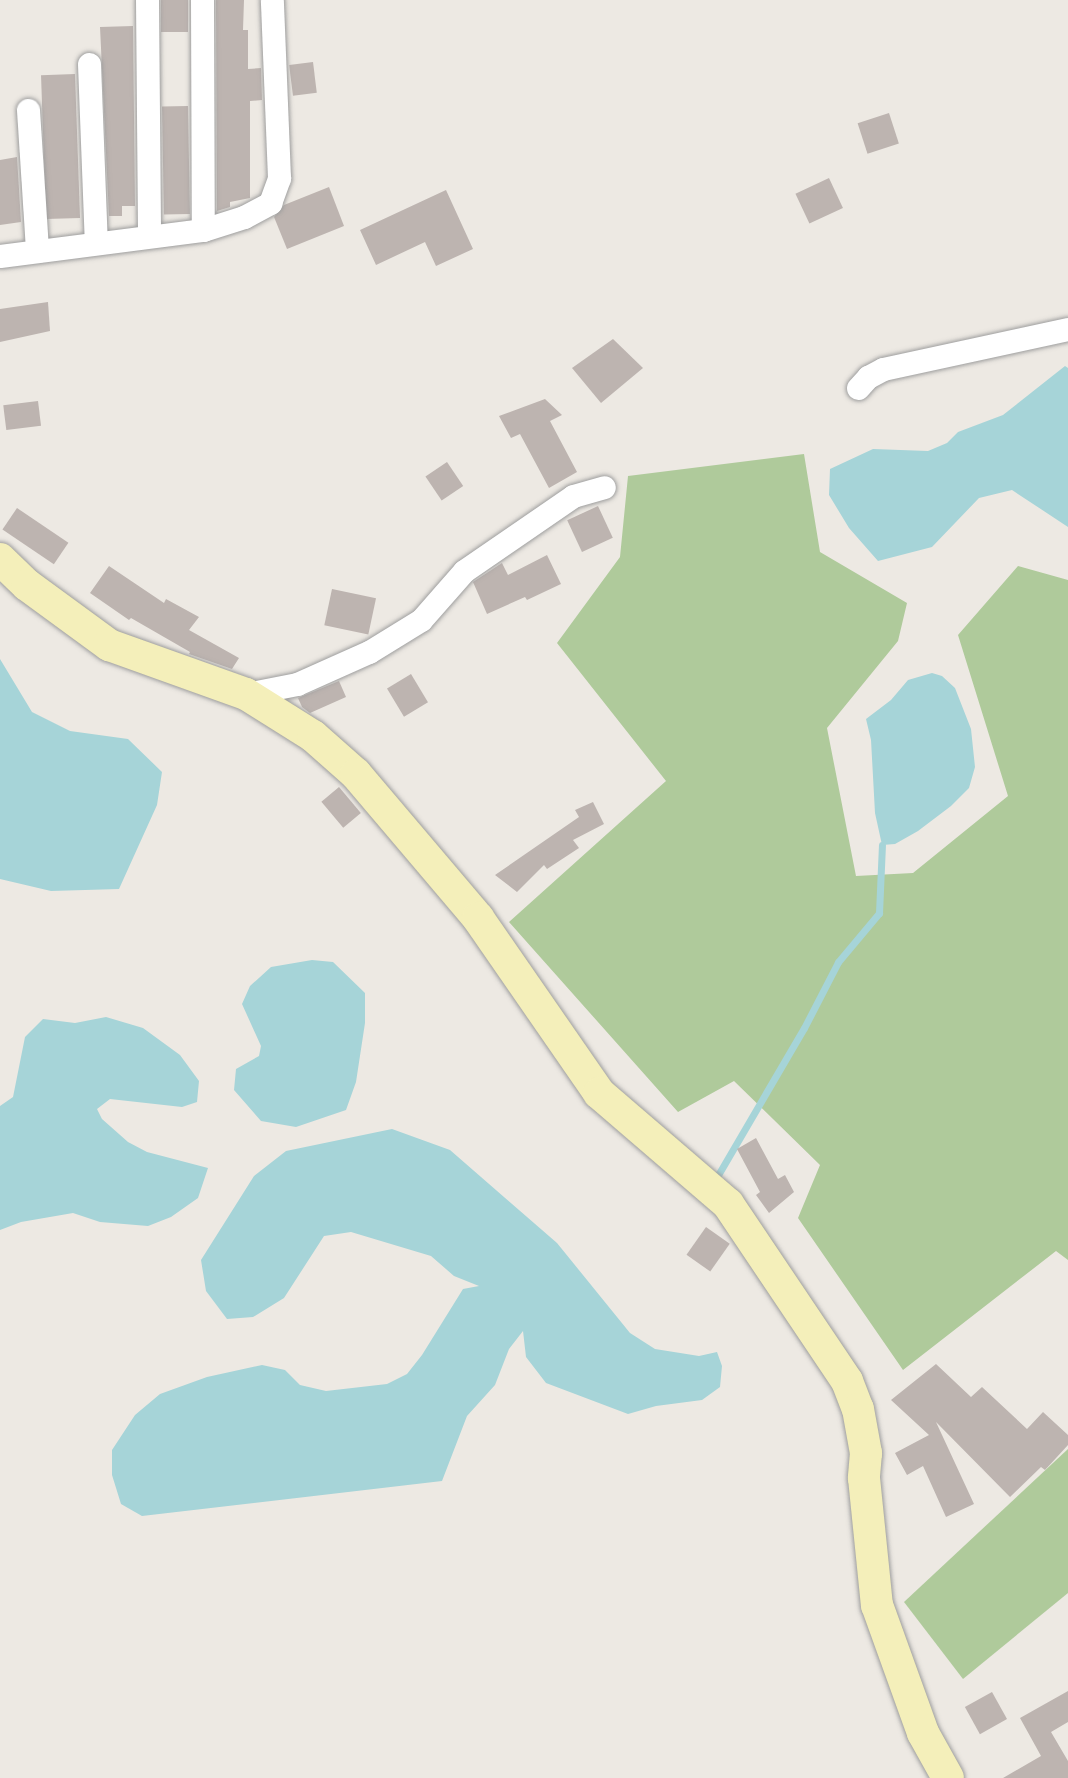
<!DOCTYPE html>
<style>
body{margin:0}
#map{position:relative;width:1068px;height:1778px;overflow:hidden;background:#ede9e3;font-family:"DM Sans",sans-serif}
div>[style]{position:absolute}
.forest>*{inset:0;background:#afca9b}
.water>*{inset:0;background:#a6d4d8}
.stream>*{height:7px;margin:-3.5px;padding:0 3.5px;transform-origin:3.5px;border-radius:3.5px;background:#a6d4d8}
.building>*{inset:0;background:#bdb4b0;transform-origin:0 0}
.roads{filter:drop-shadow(0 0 2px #9e9e9e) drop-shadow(0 0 2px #9e9e9e)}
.street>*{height:23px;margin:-11.5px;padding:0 11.5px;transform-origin:11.5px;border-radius:11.5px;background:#fff}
.secondary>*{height:32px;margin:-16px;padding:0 16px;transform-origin:16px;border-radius:16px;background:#f4efba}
span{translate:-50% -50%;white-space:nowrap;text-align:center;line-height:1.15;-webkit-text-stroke:6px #fff;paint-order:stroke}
</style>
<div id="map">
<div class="forest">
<i style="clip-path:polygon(804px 454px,820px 552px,907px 603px,898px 641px,827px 728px,856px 876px,913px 873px,1008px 796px,958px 635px,1018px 566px,1068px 580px,1068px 1260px,1056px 1251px,903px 1370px,798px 1218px,820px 1165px,734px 1081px,678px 1112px,509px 922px,666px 781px,557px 643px,620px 557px,628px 476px)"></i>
<i style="clip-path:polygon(1068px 1449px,1068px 1593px,963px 1679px,904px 1602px)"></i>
</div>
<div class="water">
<i style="clip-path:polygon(1065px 366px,1068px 368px,1068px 527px,1012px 490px,979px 498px,932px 547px,878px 561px,849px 528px,829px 495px,830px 469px,873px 449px,928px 451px,947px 443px,958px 432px,1003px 415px)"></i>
<i style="clip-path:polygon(0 659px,32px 712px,70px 731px,128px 739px,162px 772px,157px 805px,119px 889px,51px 891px,0 879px)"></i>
<i style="clip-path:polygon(932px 673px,942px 676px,955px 688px,971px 729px,975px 767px,969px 788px,951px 806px,918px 831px,895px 844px,882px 845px,875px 813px,871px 740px,866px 719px,891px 700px,908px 680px)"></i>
<i style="clip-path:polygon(312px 960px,333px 962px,365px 993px,365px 1023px,356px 1082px,346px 1110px,296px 1127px,261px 1121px,234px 1090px,236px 1069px,259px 1056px,261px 1046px,242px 1004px,250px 986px,271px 967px)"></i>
<i style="clip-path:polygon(106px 1017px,143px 1028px,180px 1055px,199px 1081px,197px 1102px,182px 1107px,110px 1099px,97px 1109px,102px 1119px,128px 1142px,147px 1152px,208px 1168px,198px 1198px,171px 1217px,148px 1226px,100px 1222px,73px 1213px,21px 1222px,0 1230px,0 1106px,13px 1097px,25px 1037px,43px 1019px,75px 1023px)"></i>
<i style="clip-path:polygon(392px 1129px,450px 1150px,557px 1243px,630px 1333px,655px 1349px,699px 1356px,717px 1352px,722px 1366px,720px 1387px,702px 1400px,656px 1406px,628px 1414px,546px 1383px,526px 1357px,523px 1331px,509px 1349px,495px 1385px,467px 1416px,442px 1481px,142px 1516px,121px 1504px,112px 1475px,112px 1450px,135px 1415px,160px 1394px,207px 1377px,262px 1365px,285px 1370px,300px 1385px,326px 1391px,387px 1384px,407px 1374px,422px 1355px,463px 1289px,479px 1286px,454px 1276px,431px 1256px,351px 1232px,324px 1236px,284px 1298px,253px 1317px,227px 1319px,206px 1291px,201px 1260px,254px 1176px,286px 1151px)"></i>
</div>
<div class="stream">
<i style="left:718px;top:1175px;width:170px;rotate:-59.7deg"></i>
<i style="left:804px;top:1028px;width:74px;rotate:-62.7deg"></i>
<i style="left:838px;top:962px;width:64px;rotate:-50.1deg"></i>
<i style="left:879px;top:913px;width:68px;rotate:-87.5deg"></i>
</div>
<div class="building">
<i style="left:161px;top:0;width:27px;height:32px"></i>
<i style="clip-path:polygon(216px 0,244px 0,243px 30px,248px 30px,248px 69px,261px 68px,262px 100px,250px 101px,250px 198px,230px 202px,230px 207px,217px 211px)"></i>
<i style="clip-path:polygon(133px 26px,135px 206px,122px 206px,122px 216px,109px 216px,100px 27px)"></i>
<i style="left:313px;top:62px;width:31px;height:24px;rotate:83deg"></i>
<i style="left:75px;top:74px;width:144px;height:34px;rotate:88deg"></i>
<i style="left:188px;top:106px;width:108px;height:26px;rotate:89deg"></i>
<i style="left:889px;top:113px;width:32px;height:33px;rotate:72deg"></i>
<i style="clip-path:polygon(17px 157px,21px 222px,0 225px,0 160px)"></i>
<i style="left:829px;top:178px;width:33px;height:37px;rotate:65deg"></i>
<i style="clip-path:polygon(329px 187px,344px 226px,287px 249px,274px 217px,284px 205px)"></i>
<i style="clip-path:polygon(446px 190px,473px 249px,436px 266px,425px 242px,376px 265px,360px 230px)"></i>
<i style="clip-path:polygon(48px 302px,50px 331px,0 342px,0 309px)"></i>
<i style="clip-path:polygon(613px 339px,643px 368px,601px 403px,572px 368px)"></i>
<i style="clip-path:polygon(545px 399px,562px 415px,550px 421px,577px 472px,549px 488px,520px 434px,511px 438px,499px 416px)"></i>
<i style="left:38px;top:401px;width:25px;height:35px;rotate:83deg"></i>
<i style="left:447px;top:462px;width:29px;height:26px;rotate:56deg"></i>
<i style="left:598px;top:506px;width:35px;height:34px;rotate:65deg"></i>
<i style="left:17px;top:508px;width:62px;height:26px;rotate:34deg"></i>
<i style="clip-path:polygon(547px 555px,561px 584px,527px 600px,525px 597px,487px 614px,473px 582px,502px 563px,508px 575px)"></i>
<i style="clip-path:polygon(109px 566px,164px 603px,166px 599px,199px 617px,189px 630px,239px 658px,232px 669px,189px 654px,190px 652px,131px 618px,129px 620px,90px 593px)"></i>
<i style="left:332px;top:589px;width:45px;height:37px;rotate:12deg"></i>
<i style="left:411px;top:674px;width:33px;height:28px;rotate:59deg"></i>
<i style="clip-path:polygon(339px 681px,346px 697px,310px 713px,302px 707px,298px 698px)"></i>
<i style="left:339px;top:787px;width:34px;height:23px;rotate:50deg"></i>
<i style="clip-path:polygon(593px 802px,604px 824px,573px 840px,579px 848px,547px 869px,544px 865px,517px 892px,495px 875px,579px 817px,575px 810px)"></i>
<i style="clip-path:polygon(756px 1138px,778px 1179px,785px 1175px,794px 1192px,769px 1213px,756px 1195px,760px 1192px,737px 1149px)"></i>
<i style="left:706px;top:1227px;width:29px;height:34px;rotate:35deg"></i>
<i style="clip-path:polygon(936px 1364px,971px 1397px,982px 1387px,1027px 1429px,1043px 1412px,1068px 1435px,1068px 1445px,1045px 1470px,1041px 1467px,1010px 1497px,936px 1422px,974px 1504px,946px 1517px,923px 1466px,907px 1475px,895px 1453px,929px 1435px,891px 1400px)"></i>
<i style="clip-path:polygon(1068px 1691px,1068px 1722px,1051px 1732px,1068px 1761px,1068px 1778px,1003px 1778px,1041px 1756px,1020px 1718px)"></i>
<i style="left:992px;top:1692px;width:31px;height:31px;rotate:61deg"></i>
</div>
<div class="roads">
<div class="street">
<i style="left:147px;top:0;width:236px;rotate:89.5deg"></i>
<i style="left:202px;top:0;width:230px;rotate:89.8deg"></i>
<i style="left:89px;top:64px;width:179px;rotate:87.8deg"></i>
<i style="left:28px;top:110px;width:141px;rotate:86.3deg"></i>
<i style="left:0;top:256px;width:205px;rotate:-7.3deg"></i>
<i style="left:203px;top:230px;width:43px;rotate:-17.6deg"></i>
<i style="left:244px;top:217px;width:30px;rotate:-28deg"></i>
<i style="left:270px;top:203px;width:27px;rotate:-70deg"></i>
<i style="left:279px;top:178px;width:178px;rotate:-92.3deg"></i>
<i style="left:858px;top:388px;width:15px;rotate:-48deg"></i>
<i style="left:868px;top:377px;width:17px;rotate:-28deg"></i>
<i style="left:883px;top:369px;width:189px;rotate:-12.2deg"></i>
<i style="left:246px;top:694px;width:52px;rotate:-11.1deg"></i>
<i style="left:297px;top:684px;width:79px;rotate:-24deg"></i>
<i style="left:369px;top:652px;width:61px;rotate:-31.6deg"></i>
<i style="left:421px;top:620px;width:65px;rotate:-48.7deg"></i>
<i style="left:464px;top:571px;width:132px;rotate:-34.5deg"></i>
<i style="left:573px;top:496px;width:32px;rotate:-16deg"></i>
</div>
<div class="secondary">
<i style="left:0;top:559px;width:37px;rotate:44deg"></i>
<i style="left:27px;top:585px;width:102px;rotate:36.2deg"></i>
<i style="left:109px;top:645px;width:145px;rotate:19.7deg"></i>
<i style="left:246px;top:694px;width:79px;rotate:32.1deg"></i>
<i style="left:313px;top:736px;width:57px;rotate:41.5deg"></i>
<i style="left:356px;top:774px;width:189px;rotate:49.7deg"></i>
<i style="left:478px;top:918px;width:213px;rotate:55.3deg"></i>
<i style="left:599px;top:1093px;width:170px;rotate:40.7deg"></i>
<i style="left:728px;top:1204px;width:213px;rotate:56.1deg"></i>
<i style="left:847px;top:1381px;width:30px;rotate:69deg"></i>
<i style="left:858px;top:1409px;width:45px;rotate:79.7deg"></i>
<i style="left:866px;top:1453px;width:25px;rotate:95deg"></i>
<i style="left:864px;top:1478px;width:128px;rotate:84.2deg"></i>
<i style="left:877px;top:1605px;width:136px;rotate:70.2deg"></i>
<i style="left:923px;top:1733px;width:51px;rotate:60.9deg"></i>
</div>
</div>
</div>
